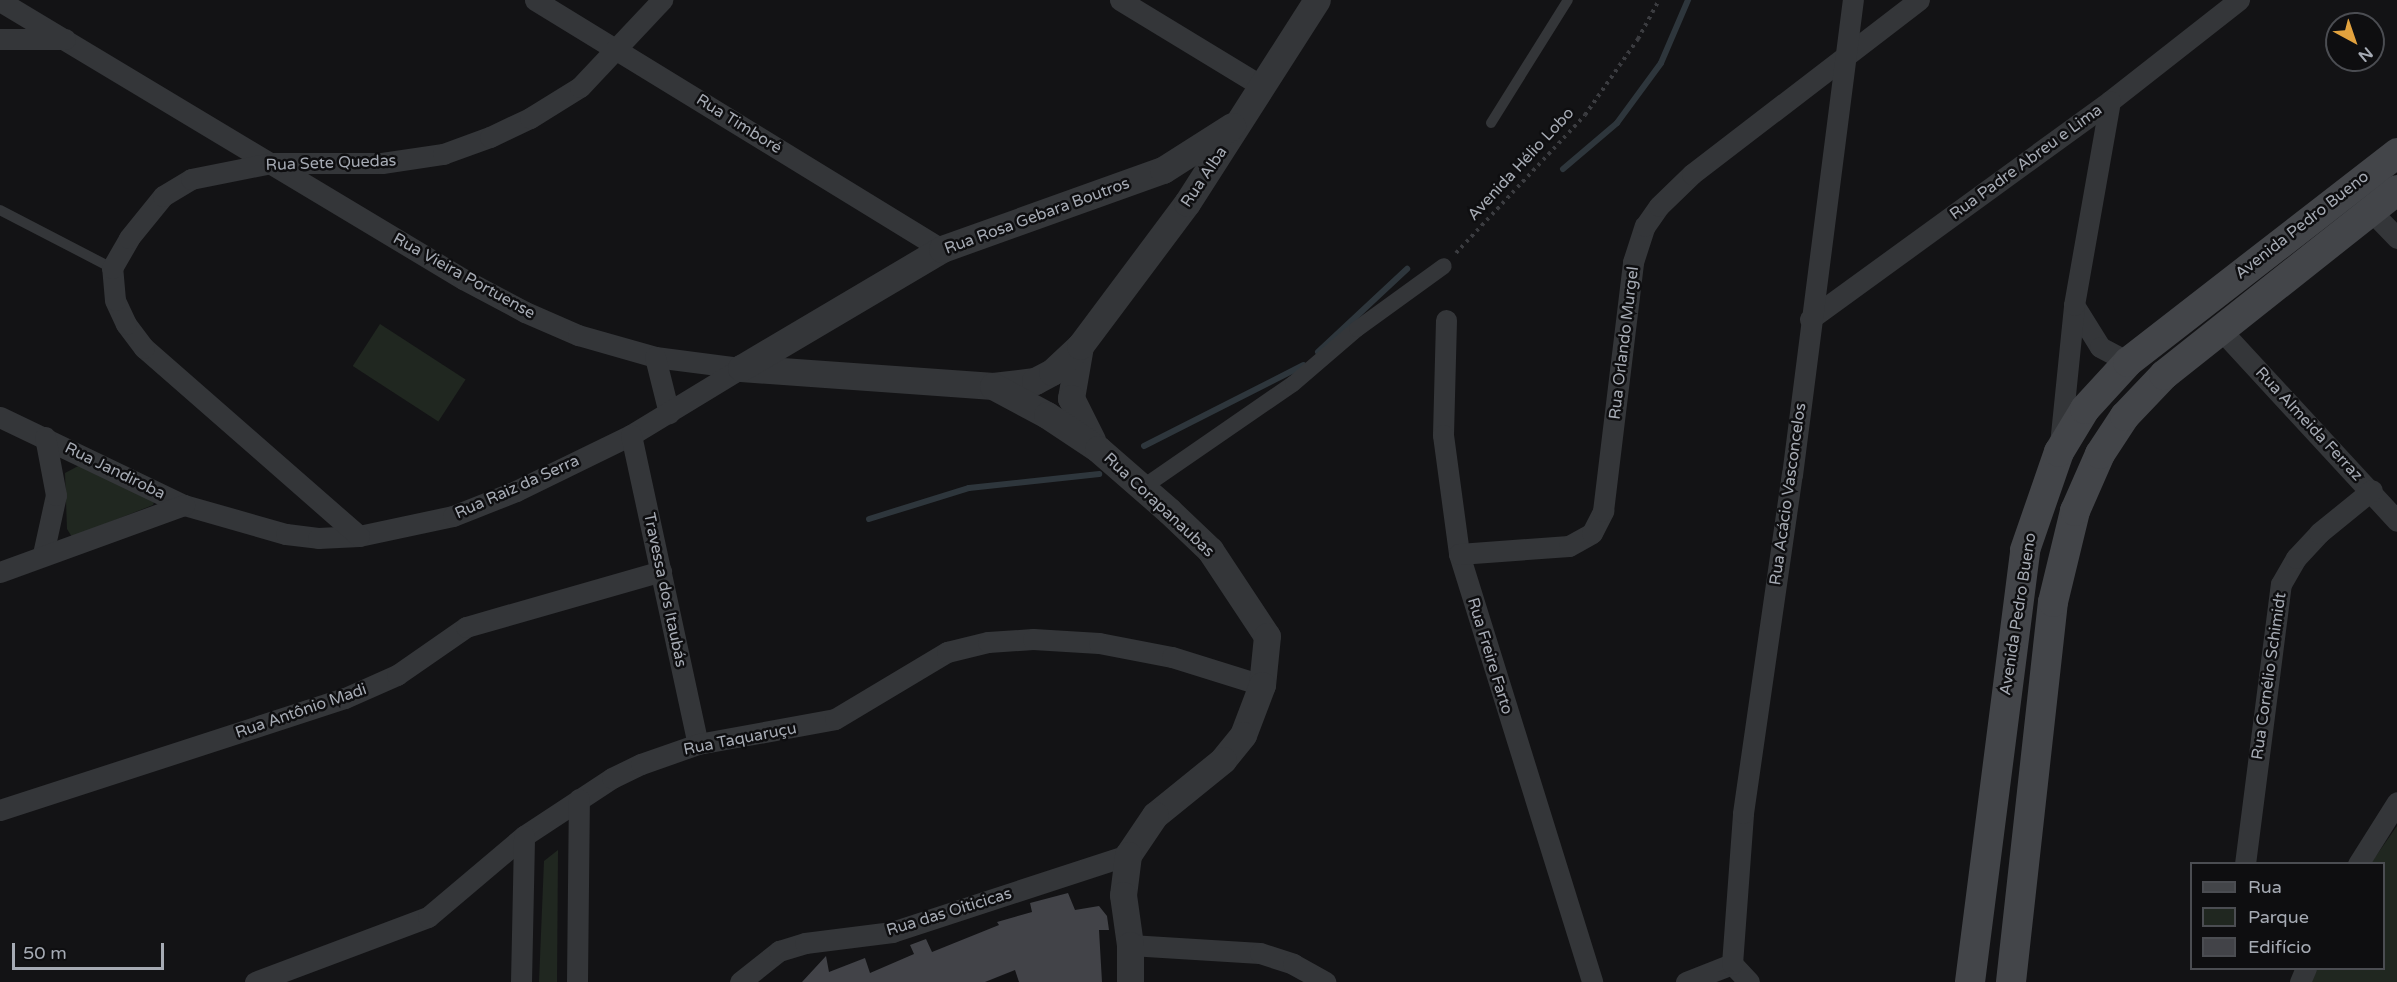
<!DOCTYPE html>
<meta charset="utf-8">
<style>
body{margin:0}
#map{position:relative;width:2397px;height:982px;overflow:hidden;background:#131315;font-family:"Varela Round",sans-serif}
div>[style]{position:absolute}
.green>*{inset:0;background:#202720;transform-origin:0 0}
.stream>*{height:6px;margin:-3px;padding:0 3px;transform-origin:3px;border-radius:3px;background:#2e363c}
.building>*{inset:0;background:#424348}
.path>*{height:4px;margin-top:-2px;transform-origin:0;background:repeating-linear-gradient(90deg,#3b3c40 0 3px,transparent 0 7.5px)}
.service>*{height:10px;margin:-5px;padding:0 5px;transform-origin:5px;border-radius:5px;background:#343639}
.pedestrian>*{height:16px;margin:-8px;padding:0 8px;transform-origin:8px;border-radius:8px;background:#343639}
.minor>*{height:21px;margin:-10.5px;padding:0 10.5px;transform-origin:10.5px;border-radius:10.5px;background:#343639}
.tertiary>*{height:27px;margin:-13.5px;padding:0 13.5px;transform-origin:13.5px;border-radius:13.5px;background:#343639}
.secondary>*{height:30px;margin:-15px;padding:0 15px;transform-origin:15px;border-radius:15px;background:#434549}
span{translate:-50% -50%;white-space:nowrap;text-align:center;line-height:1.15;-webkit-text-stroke:5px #0e0e10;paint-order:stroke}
.street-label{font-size:16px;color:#a6abb4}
.legend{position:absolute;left:2190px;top:862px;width:195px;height:108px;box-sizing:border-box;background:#0e0e10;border:2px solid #4b4d52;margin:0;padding:8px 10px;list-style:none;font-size:18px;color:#a6abb4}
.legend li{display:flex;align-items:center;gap:12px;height:30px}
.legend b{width:30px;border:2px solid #4b4d52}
.north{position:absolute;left:2325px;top:12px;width:60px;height:60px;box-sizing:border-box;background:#0e0e10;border:2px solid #4b4d52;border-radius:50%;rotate:140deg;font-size:16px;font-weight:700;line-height:24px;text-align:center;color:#a6abb4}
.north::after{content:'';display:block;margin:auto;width:21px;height:27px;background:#e2a23e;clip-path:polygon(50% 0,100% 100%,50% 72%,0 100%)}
.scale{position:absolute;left:12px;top:943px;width:152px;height:27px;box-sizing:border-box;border:3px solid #a6abb4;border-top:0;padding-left:8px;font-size:18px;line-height:21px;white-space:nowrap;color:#a6abb4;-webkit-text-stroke:4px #0e0e10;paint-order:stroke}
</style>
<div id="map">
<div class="green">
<i style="left:380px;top:324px;width:102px;height:50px;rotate:33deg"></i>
<i style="clip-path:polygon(82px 464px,154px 502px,153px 505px,72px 537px,67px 529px,65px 473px)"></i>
<i style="clip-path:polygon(2397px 826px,2397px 982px,2310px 982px,2315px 969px,2384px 968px,2384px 864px,2371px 863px)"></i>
<i style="clip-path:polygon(558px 850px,557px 982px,539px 982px,544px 861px)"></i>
</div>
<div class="stream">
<i style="left:1563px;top:169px;width:71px;rotate:-40.4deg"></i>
<i style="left:1617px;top:123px;width:74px;rotate:-53.7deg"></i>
<i style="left:1661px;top:63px;width:69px;rotate:-66.8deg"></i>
<i style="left:1318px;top:352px;width:122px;rotate:-43deg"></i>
<i style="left:1144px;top:446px;width:179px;rotate:-26.9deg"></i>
<i style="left:869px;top:519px;width:105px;rotate:-17.2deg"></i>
<i style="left:969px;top:488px;width:131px;rotate:-6.1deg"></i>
</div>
<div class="building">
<i style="clip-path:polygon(1068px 893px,1075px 910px,1099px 906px,1107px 916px,1109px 930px,1099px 930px,1102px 982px,1019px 982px,1015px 970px,985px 982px,802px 982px,826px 956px,829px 972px,865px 958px,870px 973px,914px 954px,910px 945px,926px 939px,932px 952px,999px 925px,997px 922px,1032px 912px,1030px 903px)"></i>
</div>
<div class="path">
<i style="left:1456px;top:253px;width:189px;rotate:-46.9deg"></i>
<i style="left:1585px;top:115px;width:93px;rotate:-55.1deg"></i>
<i style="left:1638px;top:39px;width:44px;rotate:-61.7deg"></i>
</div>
<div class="service">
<i style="left:1491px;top:123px;width:145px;rotate:-58deg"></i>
<i style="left:0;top:210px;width:126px;rotate:27.4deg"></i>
</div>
<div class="pedestrian">
<i style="left:1142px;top:488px;width:183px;rotate:-34.6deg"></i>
<i style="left:1293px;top:384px;width:84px;rotate:-40.7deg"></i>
<i style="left:1357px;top:329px;width:107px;rotate:-35.9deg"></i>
</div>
<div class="minor">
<i style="left:535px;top:0;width:477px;rotate:31.5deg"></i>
<i style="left:1120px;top:0;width:167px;rotate:31.3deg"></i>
<i style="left:0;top:1px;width:540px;rotate:30.98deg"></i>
<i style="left:463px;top:279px;width:70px;rotate:28deg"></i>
<i style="left:525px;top:312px;width:58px;rotate:23.5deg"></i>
<i style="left:578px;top:335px;width:80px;rotate:15.9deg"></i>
<i style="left:655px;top:357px;width:87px;rotate:7.3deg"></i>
<i style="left:0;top:39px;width:65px"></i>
<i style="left:2370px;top:210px;width:39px;rotate:46deg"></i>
<i style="left:2074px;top:305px;width:49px;rotate:58.2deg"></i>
<i style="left:2100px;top:347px;width:32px;rotate:28deg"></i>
<i style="left:1810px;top:319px;width:371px;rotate:-36deg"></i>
<i style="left:2110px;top:101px;width:164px;rotate:-38.1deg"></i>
<i style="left:1446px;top:320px;width:115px;rotate:91.5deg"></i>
<i style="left:1443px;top:435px;width:120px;rotate:82.3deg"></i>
<i style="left:1459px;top:554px;width:448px;rotate:72.7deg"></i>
<i style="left:2220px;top:329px;width:261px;rotate:47.3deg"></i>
<i style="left:655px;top:357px;width:58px;rotate:76deg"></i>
<i style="left:0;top:417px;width:204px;rotate:25.6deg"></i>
<i style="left:184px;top:505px;width:106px;rotate:15.9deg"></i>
<i style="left:286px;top:534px;width:32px;rotate:7deg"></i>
<i style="left:318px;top:538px;width:41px;rotate:-2.8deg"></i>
<i style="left:359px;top:536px;width:96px;rotate:-12deg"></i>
<i style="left:453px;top:516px;width:68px;rotate:-21.6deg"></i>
<i style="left:516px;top:491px;width:128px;rotate:-26deg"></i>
<i style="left:631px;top:435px;width:129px;rotate:-31.3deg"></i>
<i style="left:631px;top:435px;width:316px;rotate:77.8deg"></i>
<i style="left:2060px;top:444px;width:140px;rotate:-84.2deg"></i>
<i style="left:2074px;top:305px;width:207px;rotate:-80deg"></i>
<i style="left:359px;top:536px;width:286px;rotate:-138.8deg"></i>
<i style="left:144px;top:348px;width:30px;rotate:-127deg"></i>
<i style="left:126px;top:324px;width:26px;rotate:-115deg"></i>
<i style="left:115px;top:300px;width:32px;rotate:-95deg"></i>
<i style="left:112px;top:268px;width:34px;rotate:-60deg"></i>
<i style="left:129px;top:238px;width:54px;rotate:-51deg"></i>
<i style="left:163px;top:196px;width:33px;rotate:-31deg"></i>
<i style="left:191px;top:179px;width:82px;rotate:-11.3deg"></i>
<i style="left:271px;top:163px;width:111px"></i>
<i style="left:382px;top:163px;width:62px;rotate:-8.4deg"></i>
<i style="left:443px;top:154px;width:50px;rotate:-19.9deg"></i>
<i style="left:490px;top:137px;width:44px;rotate:-25.4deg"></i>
<i style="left:530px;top:118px;width:59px;rotate:-31.8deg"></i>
<i style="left:580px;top:87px;width:120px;rotate:-46.7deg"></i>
<i style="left:43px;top:554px;width:60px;rotate:-77.6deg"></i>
<i style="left:56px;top:495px;width:59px;rotate:-100.7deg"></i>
<i style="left:1459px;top:554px;width:110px;rotate:-4.2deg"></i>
<i style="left:1569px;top:546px;width:26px;rotate:-29deg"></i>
<i style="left:1592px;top:533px;width:25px;rotate:-63deg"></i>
<i style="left:1603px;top:511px;width:251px;rotate:-83.1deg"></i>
<i style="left:1633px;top:262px;width:38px;rotate:-72deg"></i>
<i style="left:1645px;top:226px;width:24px;rotate:-55deg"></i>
<i style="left:1659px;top:206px;width:46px;rotate:-44.1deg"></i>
<i style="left:1692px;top:174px;width:286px;rotate:-37.5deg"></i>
<i style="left:0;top:572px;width:196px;rotate:-20deg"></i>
<i style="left:0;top:810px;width:363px;rotate:-18deg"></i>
<i style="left:345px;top:698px;width:57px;rotate:-23.9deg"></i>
<i style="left:397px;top:675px;width:84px;rotate:-34.8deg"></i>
<i style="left:466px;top:627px;width:203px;rotate:-16deg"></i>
<i style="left:2245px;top:864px;width:282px;rotate:-82.7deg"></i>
<i style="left:2281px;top:584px;width:30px;rotate:-60deg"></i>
<i style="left:2296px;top:558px;width:34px;rotate:-47deg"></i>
<i style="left:2319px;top:533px;width:68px;rotate:-39.1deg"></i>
<i style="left:2358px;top:864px;width:73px;rotate:-57.8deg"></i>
<i style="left:1130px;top:945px;width:130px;rotate:3.5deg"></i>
<i style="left:1260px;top:953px;width:35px;rotate:18deg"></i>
<i style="left:1293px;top:964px;width:37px;rotate:29deg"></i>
<i style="left:255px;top:982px;width:185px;rotate:-20.6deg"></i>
<i style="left:428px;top:917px;width:126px;rotate:-40.2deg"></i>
<i style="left:524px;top:836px;width:105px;rotate:-33.4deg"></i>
<i style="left:612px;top:778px;width:32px;rotate:-26deg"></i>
<i style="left:641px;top:764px;width:60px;rotate:-19.3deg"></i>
<i style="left:698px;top:744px;width:139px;rotate:-10.3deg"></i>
<i style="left:835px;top:719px;width:131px;rotate:-30.9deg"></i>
<i style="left:947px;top:652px;width:42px;rotate:-13.7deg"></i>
<i style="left:988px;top:642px;width:45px;rotate:-3.8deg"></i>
<i style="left:1033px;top:639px;width:66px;rotate:3.5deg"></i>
<i style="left:1099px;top:643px;width:74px;rotate:10.9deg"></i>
<i style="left:1172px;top:657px;width:94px;rotate:17.3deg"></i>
<i style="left:521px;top:982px;width:146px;rotate:-88.8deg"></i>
<i style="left:577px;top:982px;width:183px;rotate:-89.4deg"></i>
<i style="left:740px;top:982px;width:50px;rotate:-38.5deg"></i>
<i style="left:779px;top:951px;width:27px;rotate:-17deg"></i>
<i style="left:805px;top:943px;width:88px;rotate:-7.2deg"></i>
<i style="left:892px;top:932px;width:248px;rotate:-18.1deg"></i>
<i style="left:1686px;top:982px;width:49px;rotate:-21.4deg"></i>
<i style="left:1749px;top:982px;width:25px;rotate:-133deg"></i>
<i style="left:1732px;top:964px;width:151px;rotate:-85.8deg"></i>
<i style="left:1743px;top:813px;width:342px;rotate:-81.8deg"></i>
<i style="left:1792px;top:475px;width:479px;rotate:-82.7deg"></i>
<i style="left:2300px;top:982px;width:15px;rotate:-67deg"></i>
</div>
<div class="tertiary">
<i style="left:1080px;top:346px;width:53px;rotate:99.8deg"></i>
<i style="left:1071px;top:398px;width:47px;rotate:63.4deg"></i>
<i style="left:741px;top:368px;width:253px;rotate:4.1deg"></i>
<i style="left:993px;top:386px;width:42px;rotate:-6.8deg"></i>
<i style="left:1035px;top:381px;width:19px;rotate:-28deg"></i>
<i style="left:1052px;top:372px;width:38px;rotate:-43deg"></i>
<i style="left:1080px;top:346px;width:179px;rotate:-53.2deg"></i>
<i style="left:1187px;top:203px;width:241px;rotate:-57.4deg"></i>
<i style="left:741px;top:368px;width:234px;rotate:-30.6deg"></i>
<i style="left:942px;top:249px;width:235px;rotate:-19.7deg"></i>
<i style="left:1163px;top:170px;width:82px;rotate:-32.5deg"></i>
<i style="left:993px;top:386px;width:61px;rotate:28.2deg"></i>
<i style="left:1047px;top:415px;width:61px;rotate:33.7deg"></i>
<i style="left:1098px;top:449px;width:94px;rotate:41.1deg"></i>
<i style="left:1169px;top:511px;width:57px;rotate:43.6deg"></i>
<i style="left:1210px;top:550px;width:103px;rotate:56.5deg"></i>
<i style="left:1267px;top:636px;width:49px;rotate:95.8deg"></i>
<i style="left:1262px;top:685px;width:53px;rotate:110.8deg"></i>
<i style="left:1243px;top:735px;width:32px;rotate:129deg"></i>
<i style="left:1223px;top:760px;width:87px;rotate:141deg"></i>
<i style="left:1155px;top:815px;width:48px;rotate:124deg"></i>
<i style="left:1128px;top:855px;width:40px;rotate:97.1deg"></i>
<i style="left:1123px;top:895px;width:50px;rotate:82deg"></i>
<i style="left:1130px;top:945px;width:37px;rotate:90deg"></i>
</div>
<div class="secondary">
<i style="left:1970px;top:982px;width:435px;rotate:-82.7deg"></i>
<i style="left:2025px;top:550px;width:104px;rotate:-70.9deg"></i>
<i style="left:2059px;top:452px;width:50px;rotate:-58.8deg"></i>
<i style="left:2085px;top:409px;width:64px;rotate:-47.5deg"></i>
<i style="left:2128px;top:362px;width:341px;rotate:-37.8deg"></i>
<i style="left:2011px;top:982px;width:382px;rotate:-83.7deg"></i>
<i style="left:2053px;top:602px;width:94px;rotate:-76.4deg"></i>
<i style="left:2075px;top:511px;width:62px;rotate:-66.3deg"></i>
<i style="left:2100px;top:454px;width:45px;rotate:-56.7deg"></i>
<i style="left:2125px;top:416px;width:57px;rotate:-46.4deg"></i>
<i style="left:2164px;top:375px;width:298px;rotate:-38.4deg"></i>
</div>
<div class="street-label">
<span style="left:739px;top:124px;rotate:32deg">Rua Timboré</span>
<span style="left:2026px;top:162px;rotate:-36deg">Rua Padre Abreu e Lima</span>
<span style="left:331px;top:163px;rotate:-2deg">Rua Sete Quedas</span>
<span style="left:1521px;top:164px;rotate:-47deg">Avenida Hélio Lobo</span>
<span style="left:1204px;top:177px;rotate:-56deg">Rua Alba</span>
<span style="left:1037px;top:216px;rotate:-20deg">Rua Rosa Gebara Boutros</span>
<span style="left:2302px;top:225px;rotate:-38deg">Avenida Pedro Bueno</span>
<span style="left:464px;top:276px;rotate:29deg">Rua Vieira Portuense</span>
<span style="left:1624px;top:343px;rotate:-83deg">Rua Orlando Murgel</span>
<span style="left:2309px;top:424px;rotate:47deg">Rua Almeida Ferraz</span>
<span style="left:115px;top:471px;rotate:26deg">Rua Jandiroba</span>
<span style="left:517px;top:487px;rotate:-24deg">Rua Raiz da Serra</span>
<span style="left:1788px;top:494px;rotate:-82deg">Rua Acácio Vasconcelos</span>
<span style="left:1159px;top:505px;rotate:43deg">Rua Corapanaubas</span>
<span style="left:665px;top:590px;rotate:78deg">Travessa dos Itaubás</span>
<span style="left:2018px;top:614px;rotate:-81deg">Avenida Pedro Bueno</span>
<span style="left:1490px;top:656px;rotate:73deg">Rua Freire Farto</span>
<span style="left:2269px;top:676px;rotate:-82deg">Rua Cornélio Schimidt</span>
<span style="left:301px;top:711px;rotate:-19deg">Rua Antônio Madi</span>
<span style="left:740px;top:739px;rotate:-11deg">Rua Taquaruçu</span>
<span style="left:949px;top:912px;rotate:-17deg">Rua das Oiticicas</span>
</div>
<ul class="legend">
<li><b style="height:8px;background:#434549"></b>Rua</li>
<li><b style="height:16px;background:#202720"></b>Parque</li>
<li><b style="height:16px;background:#424348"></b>Edifício</li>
</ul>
<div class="north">N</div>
<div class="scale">50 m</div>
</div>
